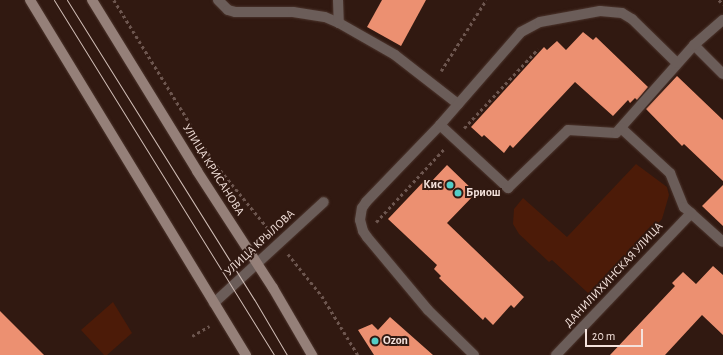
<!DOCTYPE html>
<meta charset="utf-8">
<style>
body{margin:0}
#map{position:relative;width:723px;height:355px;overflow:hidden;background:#311911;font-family:"Alegreya Sans",sans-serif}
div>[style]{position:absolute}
.green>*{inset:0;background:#4c1b08}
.building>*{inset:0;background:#ec9071}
.path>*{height:2.5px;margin-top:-1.25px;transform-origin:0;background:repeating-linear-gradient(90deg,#6d564f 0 3px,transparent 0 6px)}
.roads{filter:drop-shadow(0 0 1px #4c352d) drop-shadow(0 0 1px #4c352d)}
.lane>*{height:10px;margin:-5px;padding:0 5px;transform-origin:5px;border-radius:5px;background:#6b5d59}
.street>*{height:10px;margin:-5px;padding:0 5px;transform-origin:5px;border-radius:5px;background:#6b5d59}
.secondary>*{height:10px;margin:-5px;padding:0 5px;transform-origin:5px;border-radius:5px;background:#958079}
.tram>*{height:1px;margin:-0.5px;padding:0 0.5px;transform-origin:0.5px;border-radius:0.5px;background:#d0bdb6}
.dots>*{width:11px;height:11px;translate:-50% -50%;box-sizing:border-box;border:2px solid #311911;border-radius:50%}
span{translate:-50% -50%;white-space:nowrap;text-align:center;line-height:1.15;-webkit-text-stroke:4px #311911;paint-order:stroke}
.street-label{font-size:12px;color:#f4e2dc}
.poi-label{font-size:12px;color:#f4e2dc;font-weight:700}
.right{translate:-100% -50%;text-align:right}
.left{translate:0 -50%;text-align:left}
.scale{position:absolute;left:585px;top:329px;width:58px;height:18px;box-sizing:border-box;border:2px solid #f4e2dc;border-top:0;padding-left:5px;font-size:12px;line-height:14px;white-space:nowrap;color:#f4e2dc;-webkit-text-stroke:3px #311911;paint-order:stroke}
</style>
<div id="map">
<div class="green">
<i style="clip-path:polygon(636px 164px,667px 187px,669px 195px,662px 219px,593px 293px,588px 293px,552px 260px,549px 262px,519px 234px,513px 224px,514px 209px,523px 198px,567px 237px)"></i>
<i style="clip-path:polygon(113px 302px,132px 333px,107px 355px,104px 355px,81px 330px)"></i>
</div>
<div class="building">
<i style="clip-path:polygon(382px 0,426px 0,401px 46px,367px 27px)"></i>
<i style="clip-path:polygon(583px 32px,593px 40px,596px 37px,648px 87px,637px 100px,635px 98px,630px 103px,628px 100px,613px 116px,575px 82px,513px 148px,510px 145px,504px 153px,484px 135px,482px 137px,471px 127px,544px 47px,547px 50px,557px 41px,566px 50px)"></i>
<i style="clip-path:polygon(677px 76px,723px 120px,723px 181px,684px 144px,682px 146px,646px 109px)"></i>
<i style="clip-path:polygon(447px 165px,476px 193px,447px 223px,524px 297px,514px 308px,511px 305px,493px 325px,485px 317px,483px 320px,439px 278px,441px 276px,434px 269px,437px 265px,388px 219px,426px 179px,430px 183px)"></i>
<i style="clip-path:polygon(723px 185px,723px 226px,702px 206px)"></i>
<i style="clip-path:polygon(713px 266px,723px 275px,723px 335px,702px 315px,665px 355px,610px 355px,675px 286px,672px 283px,683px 272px,696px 284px)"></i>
<i style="clip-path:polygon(0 311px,44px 355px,0 355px)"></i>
<i style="clip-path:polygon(390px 317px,433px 355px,374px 355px,358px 330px,372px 324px,378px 330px)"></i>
</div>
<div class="path">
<i style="left:114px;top:0;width:189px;rotate:58.4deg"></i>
<i style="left:213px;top:161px;width:90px;rotate:50.8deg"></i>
<i style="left:719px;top:0;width:6px;rotate:45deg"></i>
<i style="left:441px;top:71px;width:84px;rotate:-57.6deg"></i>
<i style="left:464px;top:128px;width:108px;rotate:-46.9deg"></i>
<i style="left:376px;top:222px;width:101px;rotate:-47deg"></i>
<i style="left:288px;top:254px;width:54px;rotate:51deg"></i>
<i style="left:322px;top:296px;width:69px;rotate:58.6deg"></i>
<i style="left:192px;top:336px;width:20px;rotate:-30deg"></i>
</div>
<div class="roads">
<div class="lane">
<i style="left:218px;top:0;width:14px;rotate:45deg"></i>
<i style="left:228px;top:10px;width:7px;rotate:16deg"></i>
<i style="left:235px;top:12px;width:58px"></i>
<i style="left:293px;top:12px;width:32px;rotate:9deg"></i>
<i style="left:325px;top:17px;width:15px;rotate:23deg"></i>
<i style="left:339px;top:23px;width:64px;rotate:29.7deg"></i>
<i style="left:395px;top:55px;width:80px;rotate:37.9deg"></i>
<i style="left:338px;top:0;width:23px;rotate:88deg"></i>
<i style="left:694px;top:45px;width:41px;rotate:45deg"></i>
<i style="left:440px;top:125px;width:93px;rotate:42.8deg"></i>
<i style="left:508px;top:188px;width:83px;rotate:-44deg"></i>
<i style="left:568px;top:130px;width:48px;rotate:3.6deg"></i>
<i style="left:616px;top:133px;width:118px;rotate:-48.4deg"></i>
<i style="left:694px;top:45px;width:38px;rotate:-41deg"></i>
<i style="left:621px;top:128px;width:67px;rotate:42.6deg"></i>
<i style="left:670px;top:173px;width:37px;rotate:68deg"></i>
<i style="left:684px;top:207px;width:52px;rotate:41.9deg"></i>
<i style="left:474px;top:355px;width:64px;rotate:-135.6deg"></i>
<i style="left:428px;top:310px;width:95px;rotate:-129.9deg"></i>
<i style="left:367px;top:237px;width:7px;rotate:-124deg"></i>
<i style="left:363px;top:231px;width:11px;rotate:-105deg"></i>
<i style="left:360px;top:220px;width:12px;rotate:-81deg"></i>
<i style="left:362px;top:208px;width:7px;rotate:-56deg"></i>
<i style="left:366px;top:202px;width:107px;rotate:-46.1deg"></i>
<i style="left:440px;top:125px;width:123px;rotate:-48.9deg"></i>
<i style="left:521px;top:32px;width:21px;rotate:-28deg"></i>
<i style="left:540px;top:22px;width:61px;rotate:-10.4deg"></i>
<i style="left:600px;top:11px;width:22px;rotate:5deg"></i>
<i style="left:622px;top:13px;width:12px;rotate:31deg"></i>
<i style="left:632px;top:19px;width:63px;rotate:44.4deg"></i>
</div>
<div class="street">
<i style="left:214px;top:303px;width:149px;rotate:-42.6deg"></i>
<i style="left:556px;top:355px;width:196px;rotate:-46.4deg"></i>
</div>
<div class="secondary">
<i style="left:30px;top:0;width:416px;rotate:58.7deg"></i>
<i style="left:92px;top:0;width:201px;rotate:58.4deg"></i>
<i style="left:197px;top:171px;width:140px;rotate:57deg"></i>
<i style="left:273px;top:288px;width:78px;rotate:59.8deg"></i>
</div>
</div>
<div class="tram">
<i style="left:54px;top:0;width:418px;rotate:58.2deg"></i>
<i style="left:67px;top:0;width:353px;rotate:58deg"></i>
<i style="left:254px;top:299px;width:65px;rotate:59.5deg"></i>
</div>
<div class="dots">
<i style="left:450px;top:185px;background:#54cdc6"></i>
<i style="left:458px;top:193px;background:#54cdc6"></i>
<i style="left:375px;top:341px;background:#54cdc6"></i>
</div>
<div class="street-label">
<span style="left:213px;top:170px;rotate:58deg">УЛИЦА КРИСАНОВА</span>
<span style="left:260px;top:243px;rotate:-43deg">УЛИЦА КРЫЛОВА</span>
<span style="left:614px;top:275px;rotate:-47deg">ДАНИЛИХИНСКАЯ УЛИЦА</span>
</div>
<div class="poi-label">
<span class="right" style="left:442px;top:185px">Кис</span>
<span class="left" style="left:466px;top:193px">Бриош</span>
<span class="left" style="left:383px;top:341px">Ozon</span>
</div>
<div class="scale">20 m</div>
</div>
